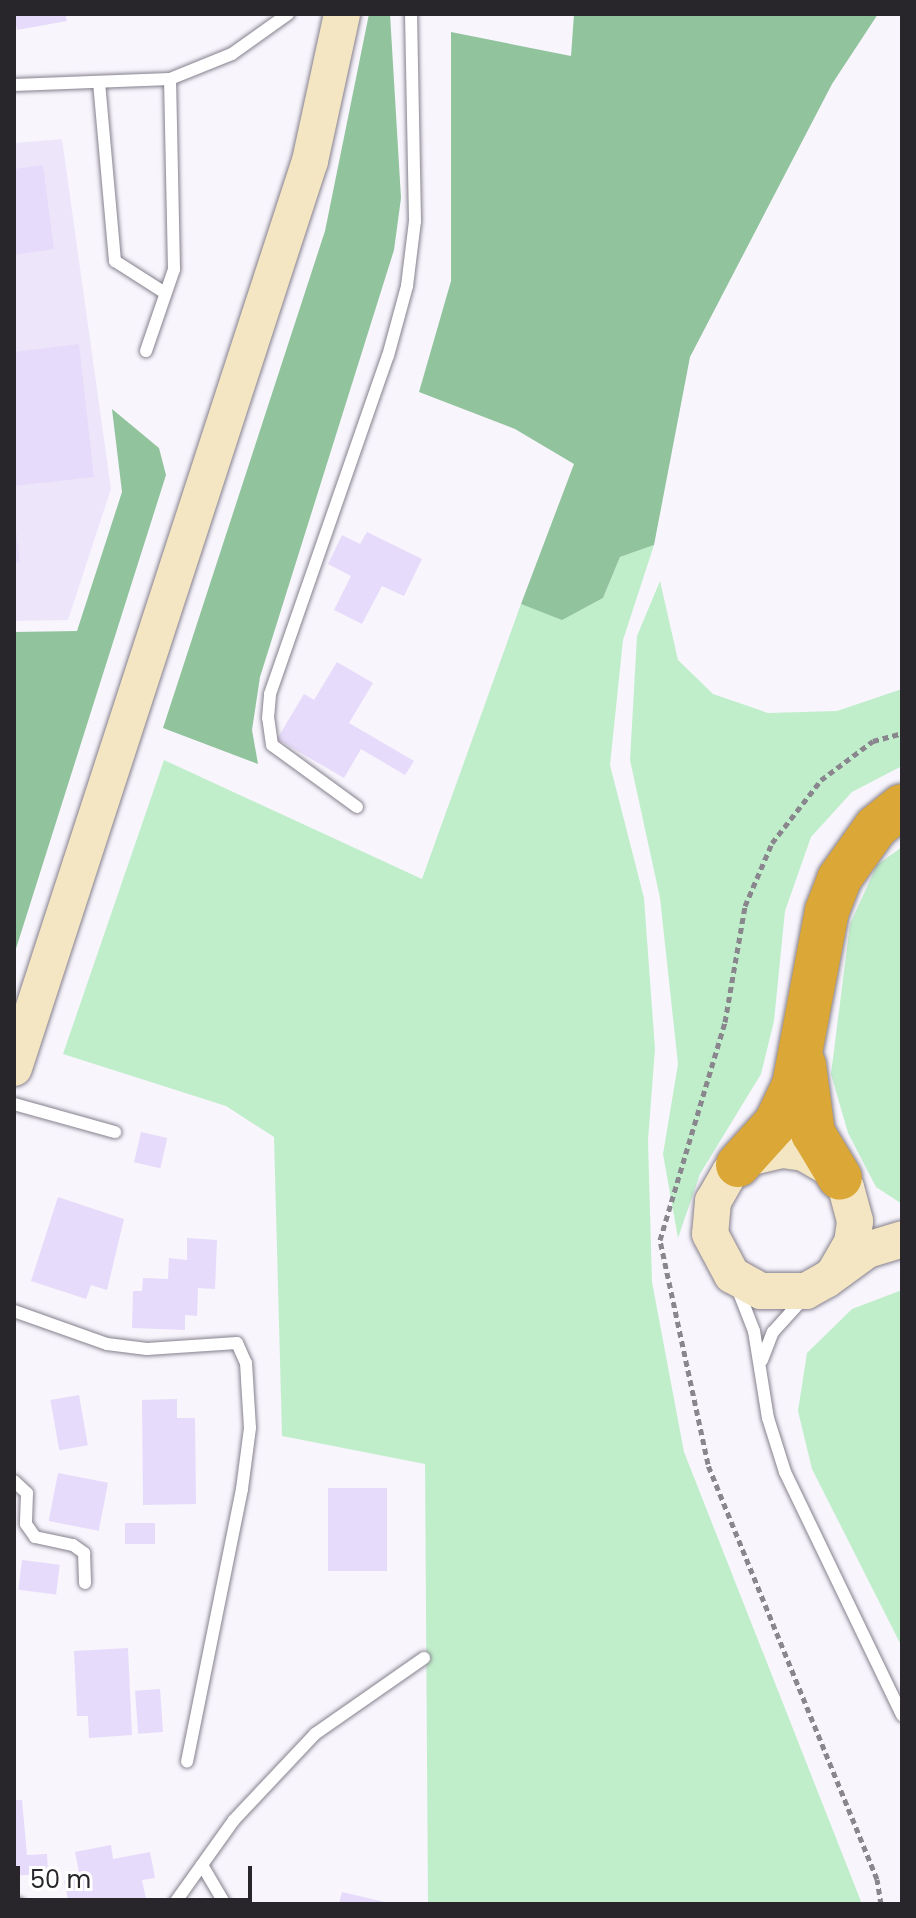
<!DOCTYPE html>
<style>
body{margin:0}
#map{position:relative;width:916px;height:1918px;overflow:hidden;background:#f8f5fd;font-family:Poppins,sans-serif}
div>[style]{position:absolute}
.built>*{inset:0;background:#ede6fa}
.green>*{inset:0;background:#c0eecb}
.forest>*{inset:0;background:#91c39d}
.building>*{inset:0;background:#e6dbfa;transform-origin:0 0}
.path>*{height:5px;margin-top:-2.5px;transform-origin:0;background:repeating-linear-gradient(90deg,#89868d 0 6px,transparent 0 10px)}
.roads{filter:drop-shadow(0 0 2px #85818d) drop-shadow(0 0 2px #85818d)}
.lane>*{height:12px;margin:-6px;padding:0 6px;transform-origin:6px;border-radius:6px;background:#fff}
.secondary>*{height:36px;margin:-18px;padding:0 18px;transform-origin:18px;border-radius:18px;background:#f4e5c3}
.highway>*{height:44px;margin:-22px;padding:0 22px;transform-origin:22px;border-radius:22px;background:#dba837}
span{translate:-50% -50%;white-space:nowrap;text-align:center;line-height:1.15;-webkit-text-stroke:6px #fff;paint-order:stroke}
.frame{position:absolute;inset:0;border:16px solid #28262b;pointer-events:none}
.scale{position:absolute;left:16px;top:1866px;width:236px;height:36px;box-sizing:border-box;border:4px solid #28262b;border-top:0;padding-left:10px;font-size:24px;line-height:28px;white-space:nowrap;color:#28262b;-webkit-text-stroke:6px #fff;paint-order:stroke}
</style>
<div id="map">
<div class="built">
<i style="clip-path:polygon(62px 139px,111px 489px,68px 620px,14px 621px,14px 143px)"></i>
</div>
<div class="green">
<i style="clip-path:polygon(654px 545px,623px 640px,610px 765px,644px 898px,655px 1049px,648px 1140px,652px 1282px,684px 1452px,862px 1904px,428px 1904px,425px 1464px,282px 1436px,274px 1137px,226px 1106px,63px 1054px,164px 760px,422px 879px,521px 604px,562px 619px,603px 598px,620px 557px)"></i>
<i style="clip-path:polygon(660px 581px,678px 660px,713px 694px,768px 713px,837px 711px,902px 689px,902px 766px,852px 792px,811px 837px,785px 911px,774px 1021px,761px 1074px,700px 1174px,678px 1238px,663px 1154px,678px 1064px,660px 898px,630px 760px,637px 636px)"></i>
<i style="clip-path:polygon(902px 847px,902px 1204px,876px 1187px,848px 1133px,831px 1074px,850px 924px,877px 865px)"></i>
<i style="clip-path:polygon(902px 1290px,902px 1647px,812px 1469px,798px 1411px,807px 1353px,852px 1309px)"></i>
</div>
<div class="forest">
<i style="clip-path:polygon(369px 14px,390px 14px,401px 198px,394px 250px,260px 677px,252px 730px,258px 764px,163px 728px,325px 231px)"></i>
<i style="clip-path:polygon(574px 14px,878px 14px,832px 84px,690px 357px,654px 545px,620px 557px,603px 598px,562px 620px,521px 604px,574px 464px,515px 429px,419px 392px,451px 281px,451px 32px,571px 56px)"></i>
<i style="clip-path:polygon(112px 409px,159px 448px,166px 475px,14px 955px,14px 632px,77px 631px,122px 492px)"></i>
</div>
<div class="building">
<i style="clip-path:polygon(14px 14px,65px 14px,67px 21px,17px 30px)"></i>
<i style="clip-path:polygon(43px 165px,54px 249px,14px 255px,14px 169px)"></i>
<i style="clip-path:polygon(79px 344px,94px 477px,14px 486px,14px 352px)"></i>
<i style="clip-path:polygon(14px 514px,20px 562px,14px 563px)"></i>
<i style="clip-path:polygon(367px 532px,422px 559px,404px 596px,382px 586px,362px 624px,334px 610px,351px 576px,328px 564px,342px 535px,360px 544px)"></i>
<i style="clip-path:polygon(337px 662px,373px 683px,349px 723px,414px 761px,405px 775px,361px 749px,344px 778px,277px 739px,304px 694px,314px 700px)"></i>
<i style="left:141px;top:1132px;width:27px;height:31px;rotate:13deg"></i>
<i style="clip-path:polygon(58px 1197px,124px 1219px,107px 1290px,91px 1285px,86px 1299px,31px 1281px)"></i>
<i style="clip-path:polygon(187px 1238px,217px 1240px,215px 1289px,198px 1288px,197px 1316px,185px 1315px,185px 1330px,132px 1328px,133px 1291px,142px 1291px,143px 1278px,168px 1279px,169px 1258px,187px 1260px)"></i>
<i style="left:79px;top:1395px;width:51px;height:29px;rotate:80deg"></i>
<i style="clip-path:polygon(177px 1399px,177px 1418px,195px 1418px,196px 1504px,143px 1505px,142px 1400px)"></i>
<i style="left:58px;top:1473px;width:51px;height:49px;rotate:11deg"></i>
<i style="left:328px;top:1488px;width:59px;height:83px"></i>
<i style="left:125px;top:1523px;width:30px;height:21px"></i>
<i style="left:22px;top:1560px;width:38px;height:30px;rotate:7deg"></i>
<i style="clip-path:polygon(128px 1648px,132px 1735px,89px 1738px,88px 1716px,77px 1716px,74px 1651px)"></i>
<i style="left:160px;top:1689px;width:43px;height:25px;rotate:86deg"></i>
<i style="clip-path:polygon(14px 1800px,22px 1800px,27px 1855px,47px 1854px,48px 1873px,14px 1876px)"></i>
<i style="clip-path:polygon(111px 1845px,113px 1859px,150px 1852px,155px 1878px,142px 1880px,147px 1904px,69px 1904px,64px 1881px,80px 1877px,75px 1852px)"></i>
<i style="clip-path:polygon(342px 1892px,389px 1903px,389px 1904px,339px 1904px)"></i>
</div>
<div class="path">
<i style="left:881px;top:1904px;width:25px;rotate:-99deg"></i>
<i style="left:877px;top:1879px;width:448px;rotate:-112.2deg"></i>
<i style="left:708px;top:1464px;width:229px;rotate:-102.1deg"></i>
<i style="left:660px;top:1240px;width:227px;rotate:-73.4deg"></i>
<i style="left:725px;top:1022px;width:118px;rotate:-80.2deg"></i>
<i style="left:745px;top:906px;width:69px;rotate:-66.8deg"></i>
<i style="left:772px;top:843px;width:80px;rotate:-52.1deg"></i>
<i style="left:821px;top:780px;width:65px;rotate:-36.9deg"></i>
<i style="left:873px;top:741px;width:30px;rotate:-15deg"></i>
</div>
<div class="roads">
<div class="lane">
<i style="left:99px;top:82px;width:180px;rotate:84.9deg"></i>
<i style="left:115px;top:261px;width:59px;rotate:32.6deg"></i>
<i style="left:14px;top:85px;width:156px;rotate:-2.2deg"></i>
<i style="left:170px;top:79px;width:67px;rotate:-22deg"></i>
<i style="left:232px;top:54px;width:69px;rotate:-35.5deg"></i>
<i style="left:146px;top:351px;width:87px;rotate:-71.1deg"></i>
<i style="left:174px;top:269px;width:190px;rotate:-91.2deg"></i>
<i style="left:357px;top:807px;width:105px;rotate:-143.9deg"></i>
<i style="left:272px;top:745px;width:27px;rotate:-98deg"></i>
<i style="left:268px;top:718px;width:24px;rotate:-85deg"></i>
<i style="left:270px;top:694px;width:358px;rotate:-70.8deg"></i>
<i style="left:388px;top:356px;width:73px;rotate:-74.8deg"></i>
<i style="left:407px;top:286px;width:65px;rotate:-83deg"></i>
<i style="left:415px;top:221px;width:207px;rotate:-91.1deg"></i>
<i style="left:14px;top:1104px;width:105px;rotate:15.5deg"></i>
<i style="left:738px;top:1290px;width:44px;rotate:68.7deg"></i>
<i style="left:754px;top:1331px;width:88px;rotate:80.9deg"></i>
<i style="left:768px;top:1418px;width:57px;rotate:72.5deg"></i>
<i style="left:785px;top:1472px;width:270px;rotate:64.3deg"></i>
<i style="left:14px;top:1311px;width:99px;rotate:19.5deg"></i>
<i style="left:107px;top:1344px;width:40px;rotate:7.1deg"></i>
<i style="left:147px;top:1349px;width:90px;rotate:-3.8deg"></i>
<i style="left:237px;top:1343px;width:22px;rotate:66deg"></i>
<i style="left:246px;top:1363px;width:65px;rotate:86.5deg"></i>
<i style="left:250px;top:1428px;width:62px;rotate:97.5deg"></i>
<i style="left:242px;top:1489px;width:278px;rotate:101.4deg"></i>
<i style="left:762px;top:1360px;width:30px;rotate:-69deg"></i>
<i style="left:773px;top:1332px;width:43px;rotate:-47.8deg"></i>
<i style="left:14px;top:1481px;width:18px;rotate:43deg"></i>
<i style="left:27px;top:1493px;width:31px;rotate:92deg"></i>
<i style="left:26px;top:1524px;width:16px;rotate:55deg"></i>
<i style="left:35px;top:1537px;width:39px;rotate:12deg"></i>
<i style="left:73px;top:1545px;width:14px;rotate:36deg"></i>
<i style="left:84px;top:1553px;width:30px;rotate:88deg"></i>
<i style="left:202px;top:1865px;width:45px;rotate:59.5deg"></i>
<i style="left:14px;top:1903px;width:5px;rotate:11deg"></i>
<i style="left:174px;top:1904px;width:103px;rotate:-54.5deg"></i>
<i style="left:234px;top:1820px;width:118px;rotate:-46.7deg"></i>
<i style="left:315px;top:1734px;width:133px;rotate:-34.9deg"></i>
</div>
<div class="secondary">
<i style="left:14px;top:1068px;width:954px;rotate:-71.93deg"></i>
<i style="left:310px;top:161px;width:150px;rotate:-77.7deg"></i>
<i style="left:835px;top:1272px;width:34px;rotate:-60deg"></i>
<i style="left:852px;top:1243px;width:22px;rotate:-82deg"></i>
<i style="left:855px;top:1221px;width:34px;rotate:-105deg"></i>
<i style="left:846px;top:1188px;width:22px;rotate:-126deg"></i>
<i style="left:833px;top:1170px;width:34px;rotate:-150deg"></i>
<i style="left:804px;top:1153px;width:22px;rotate:-172deg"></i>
<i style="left:782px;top:1150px;width:35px;rotate:167deg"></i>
<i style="left:748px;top:1158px;width:23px;rotate:142deg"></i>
<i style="left:730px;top:1172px;width:34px;rotate:120deg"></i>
<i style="left:713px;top:1201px;width:33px;rotate:95deg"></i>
<i style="left:710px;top:1234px;width:47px;rotate:61.8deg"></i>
<i style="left:732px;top:1275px;width:33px;rotate:29deg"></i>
<i style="left:761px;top:1291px;width:45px"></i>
<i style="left:806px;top:1291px;width:23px;rotate:-29deg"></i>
<i style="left:826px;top:1280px;width:51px;rotate:-36.2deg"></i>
<i style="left:867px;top:1250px;width:37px;rotate:-17deg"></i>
</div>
<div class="highway">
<i style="left:804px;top:1065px;width:69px;rotate:82.5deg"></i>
<i style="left:813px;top:1133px;width:52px;rotate:59deg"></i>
<i style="left:738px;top:1165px;width:57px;rotate:-47.9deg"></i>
<i style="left:776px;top:1123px;width:42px;rotate:-64.7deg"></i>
<i style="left:794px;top:1085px;width:177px;rotate:-79.3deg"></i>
<i style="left:827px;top:911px;width:34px;rotate:-69deg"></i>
<i style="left:839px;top:879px;width:64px;rotate:-54.6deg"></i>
<i style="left:876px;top:827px;width:33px;rotate:-39deg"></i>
</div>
</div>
<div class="frame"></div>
<div class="scale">50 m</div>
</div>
